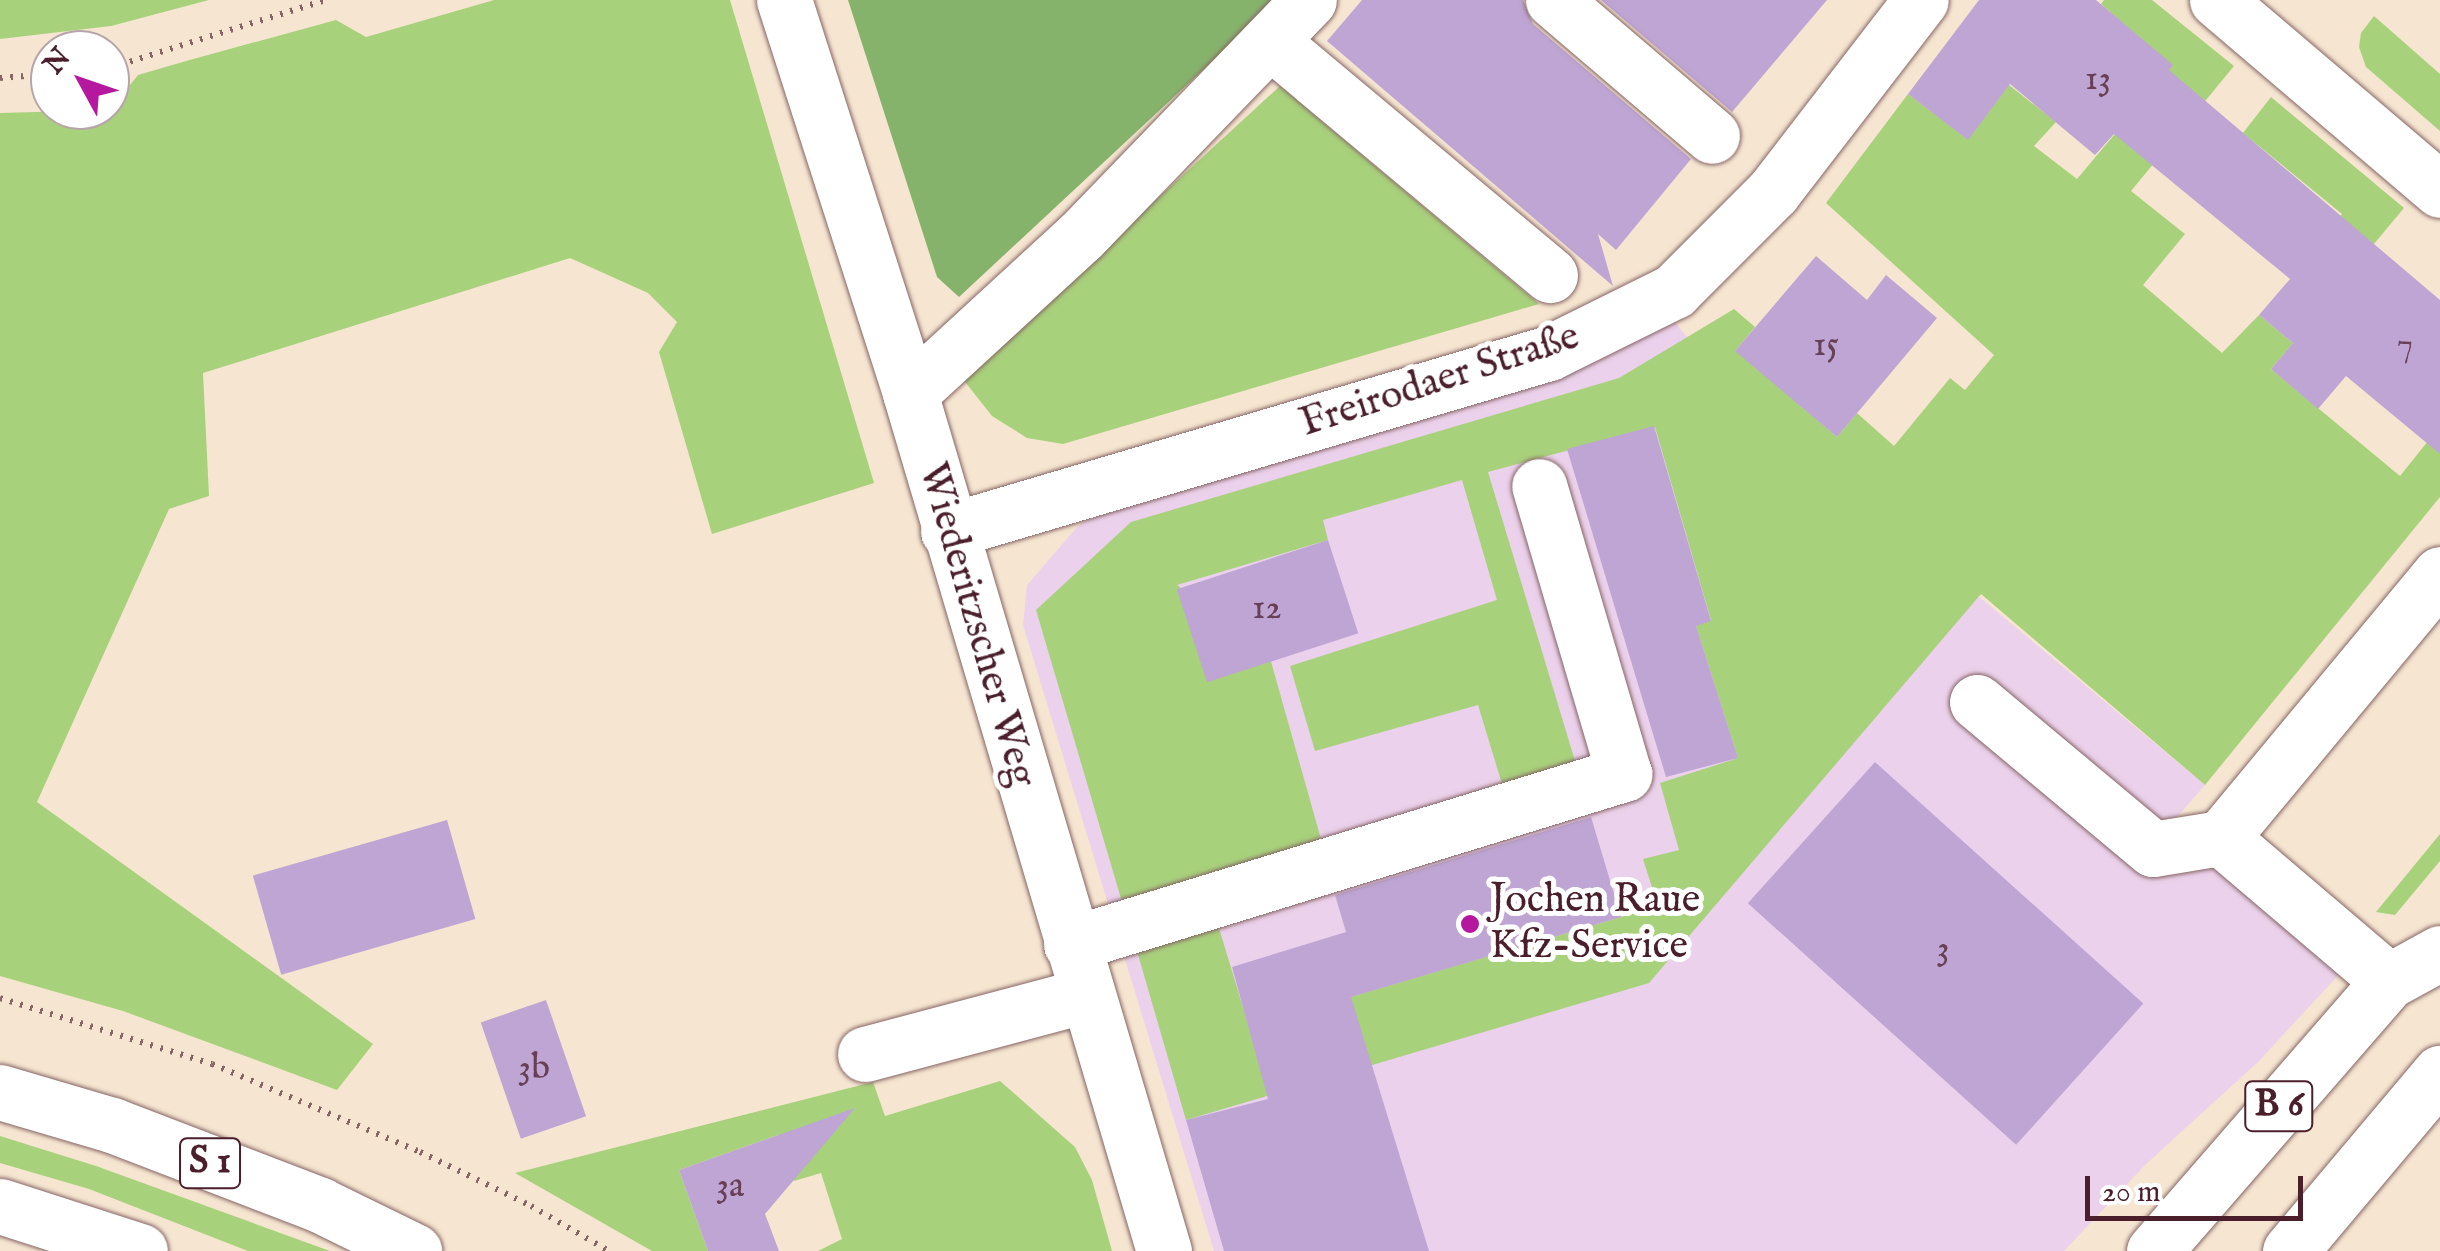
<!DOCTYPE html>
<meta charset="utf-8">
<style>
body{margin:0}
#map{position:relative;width:2440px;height:1251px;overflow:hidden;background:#f6e6d1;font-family:"IM FELL English",serif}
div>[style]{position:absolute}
.built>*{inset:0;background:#ebd1eb}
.green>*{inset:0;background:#a8d17c}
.forest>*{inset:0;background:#86b36c}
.building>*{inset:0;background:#bea5d3;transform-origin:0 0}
.path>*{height:6px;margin-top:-3px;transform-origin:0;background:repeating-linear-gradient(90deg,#866565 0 2.5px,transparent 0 10.5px)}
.roads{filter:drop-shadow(0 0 2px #866565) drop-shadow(0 0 2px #866565)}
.minor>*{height:55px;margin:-27.5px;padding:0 27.5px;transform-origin:27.5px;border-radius:27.5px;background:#fff}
.major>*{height:55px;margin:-27.5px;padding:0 27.5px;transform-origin:27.5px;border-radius:27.5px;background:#fff}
.dots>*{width:28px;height:28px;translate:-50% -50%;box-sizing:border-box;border:5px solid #fff;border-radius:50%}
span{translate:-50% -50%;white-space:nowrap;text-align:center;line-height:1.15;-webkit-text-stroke:10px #fff;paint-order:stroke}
.number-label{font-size:35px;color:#674055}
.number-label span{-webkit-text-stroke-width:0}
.shield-label span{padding:2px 8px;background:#fff;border:2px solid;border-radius:8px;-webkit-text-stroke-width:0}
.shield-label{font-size:38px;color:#4a1f2b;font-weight:700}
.street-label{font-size:40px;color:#4a1f2b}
.poi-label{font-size:40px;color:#4a1f2b}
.left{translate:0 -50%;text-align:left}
.north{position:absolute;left:30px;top:30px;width:100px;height:100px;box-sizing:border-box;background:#fff;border:2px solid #b7a5aa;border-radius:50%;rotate:310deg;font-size:28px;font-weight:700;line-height:40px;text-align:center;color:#4a1f2b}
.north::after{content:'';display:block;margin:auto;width:35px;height:45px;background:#b5179e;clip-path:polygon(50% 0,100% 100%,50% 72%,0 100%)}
.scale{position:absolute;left:2085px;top:1176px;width:218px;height:45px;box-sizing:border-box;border:5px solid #4a1f2b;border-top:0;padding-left:12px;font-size:30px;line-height:35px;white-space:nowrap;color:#4a1f2b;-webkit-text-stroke:8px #fff;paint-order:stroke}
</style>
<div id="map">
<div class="built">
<i style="clip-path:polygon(1675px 322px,1726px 386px,2205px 785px,2171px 824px,2345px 968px,2258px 1062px,2145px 1165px,2064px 1251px,1214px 1251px,1023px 625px,1027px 585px,1078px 526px,1118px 501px,1573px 369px)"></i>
</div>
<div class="green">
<i style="clip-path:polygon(0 0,209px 0,111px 26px,0 39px)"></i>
<i style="clip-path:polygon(494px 0,730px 0,874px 483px,712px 534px,659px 352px,677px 322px,648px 293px,570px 258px,203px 373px,209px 496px,169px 509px,37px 802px,373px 1044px,337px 1090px,123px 1011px,0 976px,0 113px,110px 110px,138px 75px,186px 61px,336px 20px,366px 37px)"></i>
<i style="clip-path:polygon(2104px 0,2152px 0,2234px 66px,2131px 191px,2185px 234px,2143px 285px,2222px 353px,2259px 315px,2293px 343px,2271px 369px,2400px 476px,2440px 426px,2440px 497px,2205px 785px,1981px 594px,1649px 983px,1186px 1120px,1137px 951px,1218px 925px,1249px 1027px,1658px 906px,1643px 859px,1679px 850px,1660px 783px,1738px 758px,1696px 626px,1711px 620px,1655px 427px,1488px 472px,1575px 761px,1502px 784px,1478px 705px,1315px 751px,1290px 666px,1497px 600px,1462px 480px,1323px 520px,1328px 540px,1177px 585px,1270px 658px,1321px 839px,1122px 902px,1036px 610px,1131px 522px,1619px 378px,1734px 309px,1755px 327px,1736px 350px,1837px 437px,1857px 413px,1894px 446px,1950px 378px,1965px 390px,1994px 355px,1826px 203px,1908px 94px,1968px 139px,2009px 85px,2056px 122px,2034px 146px,2077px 179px,2172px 66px,2101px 4px)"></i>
<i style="clip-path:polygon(2374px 16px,2440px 74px,2440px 131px,2366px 67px,2359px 47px,2361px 33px)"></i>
<i style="clip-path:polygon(1280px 86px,1539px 304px,1063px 444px,1027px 438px,992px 416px,962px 378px)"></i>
<i style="clip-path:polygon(2271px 97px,2404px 208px,2353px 269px,2319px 242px,2342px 214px,2243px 133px)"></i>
<i style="clip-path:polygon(2440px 834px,2440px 861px,2395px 915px,2376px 912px)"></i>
<i style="clip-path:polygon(1000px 1081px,1075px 1147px,1092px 1180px,1112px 1251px,818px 1251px,842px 1239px,821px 1173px,794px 1181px,778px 1135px,679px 1170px,708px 1251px,652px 1251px,515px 1173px,873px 1082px,885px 1116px)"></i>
<i style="clip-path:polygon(0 1136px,96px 1166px,330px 1251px,248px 1251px,89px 1189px,0 1163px)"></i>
</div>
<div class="forest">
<i style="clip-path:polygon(848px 0,1272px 0,1249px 27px,959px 297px,937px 277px)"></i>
</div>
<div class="building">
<i style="clip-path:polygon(1362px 0,1523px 0,1533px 24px,1691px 159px,1616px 250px,1598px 234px,1613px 286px,1327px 41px)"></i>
<i style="clip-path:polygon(1601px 0,1827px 0,1732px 112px)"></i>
<i style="clip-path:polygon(1979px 0,2096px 0,2173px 65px,2169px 70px,2440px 300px,2440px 454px,2346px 376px,2318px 409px,2271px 369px,2293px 343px,2259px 315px,2290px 279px,2114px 134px,2095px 155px,2010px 84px,1968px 140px,1908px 94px)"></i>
<i style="clip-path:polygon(1816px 256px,1867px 300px,1886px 275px,1937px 318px,1837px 437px,1735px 351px)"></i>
<i style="clip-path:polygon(1654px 426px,1711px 621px,1696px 626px,1738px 758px,1666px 777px,1567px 449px)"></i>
<i style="left:1328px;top:540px;width:98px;height:159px;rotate:72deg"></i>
<i style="left:1875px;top:762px;width:361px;height:190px;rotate:42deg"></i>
<i style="clip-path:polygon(1591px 817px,1621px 917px,1351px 997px,1429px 1251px,1224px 1251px,1186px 1120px,1268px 1099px,1232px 967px,1346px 932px,1335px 895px)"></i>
<i style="left:447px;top:820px;width:103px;height:202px;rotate:74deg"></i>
<i style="left:546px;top:1000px;width:123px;height:69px;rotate:71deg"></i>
<i style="clip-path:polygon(855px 1108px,765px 1214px,779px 1251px,708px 1251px,679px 1170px)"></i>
</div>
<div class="path">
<i style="left:110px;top:68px;width:226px;rotate:-17.5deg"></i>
<i style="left:0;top:78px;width:50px;rotate:-4.6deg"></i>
<i style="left:0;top:998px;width:222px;rotate:17.3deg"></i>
<i style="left:212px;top:1064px;width:226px;rotate:22.9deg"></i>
<i style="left:420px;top:1152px;width:123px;rotate:25.9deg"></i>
<i style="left:531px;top:1206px;width:90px;rotate:30deg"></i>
</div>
<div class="roads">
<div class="minor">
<i style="left:784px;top:0;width:413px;rotate:72.2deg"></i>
<i style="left:910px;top:393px;width:895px;rotate:73.51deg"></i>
<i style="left:1553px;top:0;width:209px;rotate:40.5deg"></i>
<i style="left:2217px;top:0;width:293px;rotate:40.4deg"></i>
<i style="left:1270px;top:41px;width:365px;rotate:39.9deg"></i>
<i style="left:910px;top:393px;width:232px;rotate:-42.6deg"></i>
<i style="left:1081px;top:236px;width:328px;rotate:-46deg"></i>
<i style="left:948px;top:531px;width:627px;rotate:-16.5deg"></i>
<i style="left:1549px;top:353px;width:140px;rotate:-26.4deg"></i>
<i style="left:1674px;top:291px;width:140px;rotate:-45deg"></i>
<i style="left:1773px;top:192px;width:242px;rotate:-52.4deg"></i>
<i style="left:1977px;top:702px;width:229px;rotate:39.9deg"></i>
<i style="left:2153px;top:849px;width:69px;rotate:-9.2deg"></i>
<i style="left:1071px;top:944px;width:579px;rotate:-17.09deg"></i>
<i style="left:1624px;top:774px;width:300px;rotate:-106.4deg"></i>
<i style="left:2389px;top:981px;width:221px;rotate:-139.6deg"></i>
<i style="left:2221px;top:838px;width:343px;rotate:-50.3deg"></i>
<i style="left:865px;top:1054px;width:229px;rotate:-14.9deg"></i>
</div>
<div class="major">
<i style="left:0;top:1092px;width:117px;rotate:16.4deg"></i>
<i style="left:112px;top:1125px;width:223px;rotate:21deg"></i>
<i style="left:320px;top:1205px;width:105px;rotate:26.1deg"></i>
<i style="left:0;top:1206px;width:147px;rotate:17.8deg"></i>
<i style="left:2154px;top:1251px;width:358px;rotate:-49deg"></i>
<i style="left:2389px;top:981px;width:58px;rotate:-28.8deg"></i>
<i style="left:2290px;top:1251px;width:233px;rotate:-49.9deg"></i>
</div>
</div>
<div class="dots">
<i style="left:1470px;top:924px;background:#b5179e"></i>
</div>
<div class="number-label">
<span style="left:2098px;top:80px">13</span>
<span style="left:1826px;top:346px">15</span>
<span style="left:2405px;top:346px">7</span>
<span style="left:1267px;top:609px">12</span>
<span style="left:1943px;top:950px">3</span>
<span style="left:534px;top:1069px">3b</span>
<span style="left:730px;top:1187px">3a</span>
</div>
<div class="shield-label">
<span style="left:2279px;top:1106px">B 6</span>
<span style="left:210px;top:1163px">S 1</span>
</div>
<div class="street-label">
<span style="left:1440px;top:381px;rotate:-18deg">Freirodaer Straße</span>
<span style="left:976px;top:625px;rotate:74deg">Wiederitzscher Weg</span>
</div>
<div class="poi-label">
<span class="left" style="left:1490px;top:924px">Jochen Raue<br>Kfz-Service</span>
</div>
<div class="north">N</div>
<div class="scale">20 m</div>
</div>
